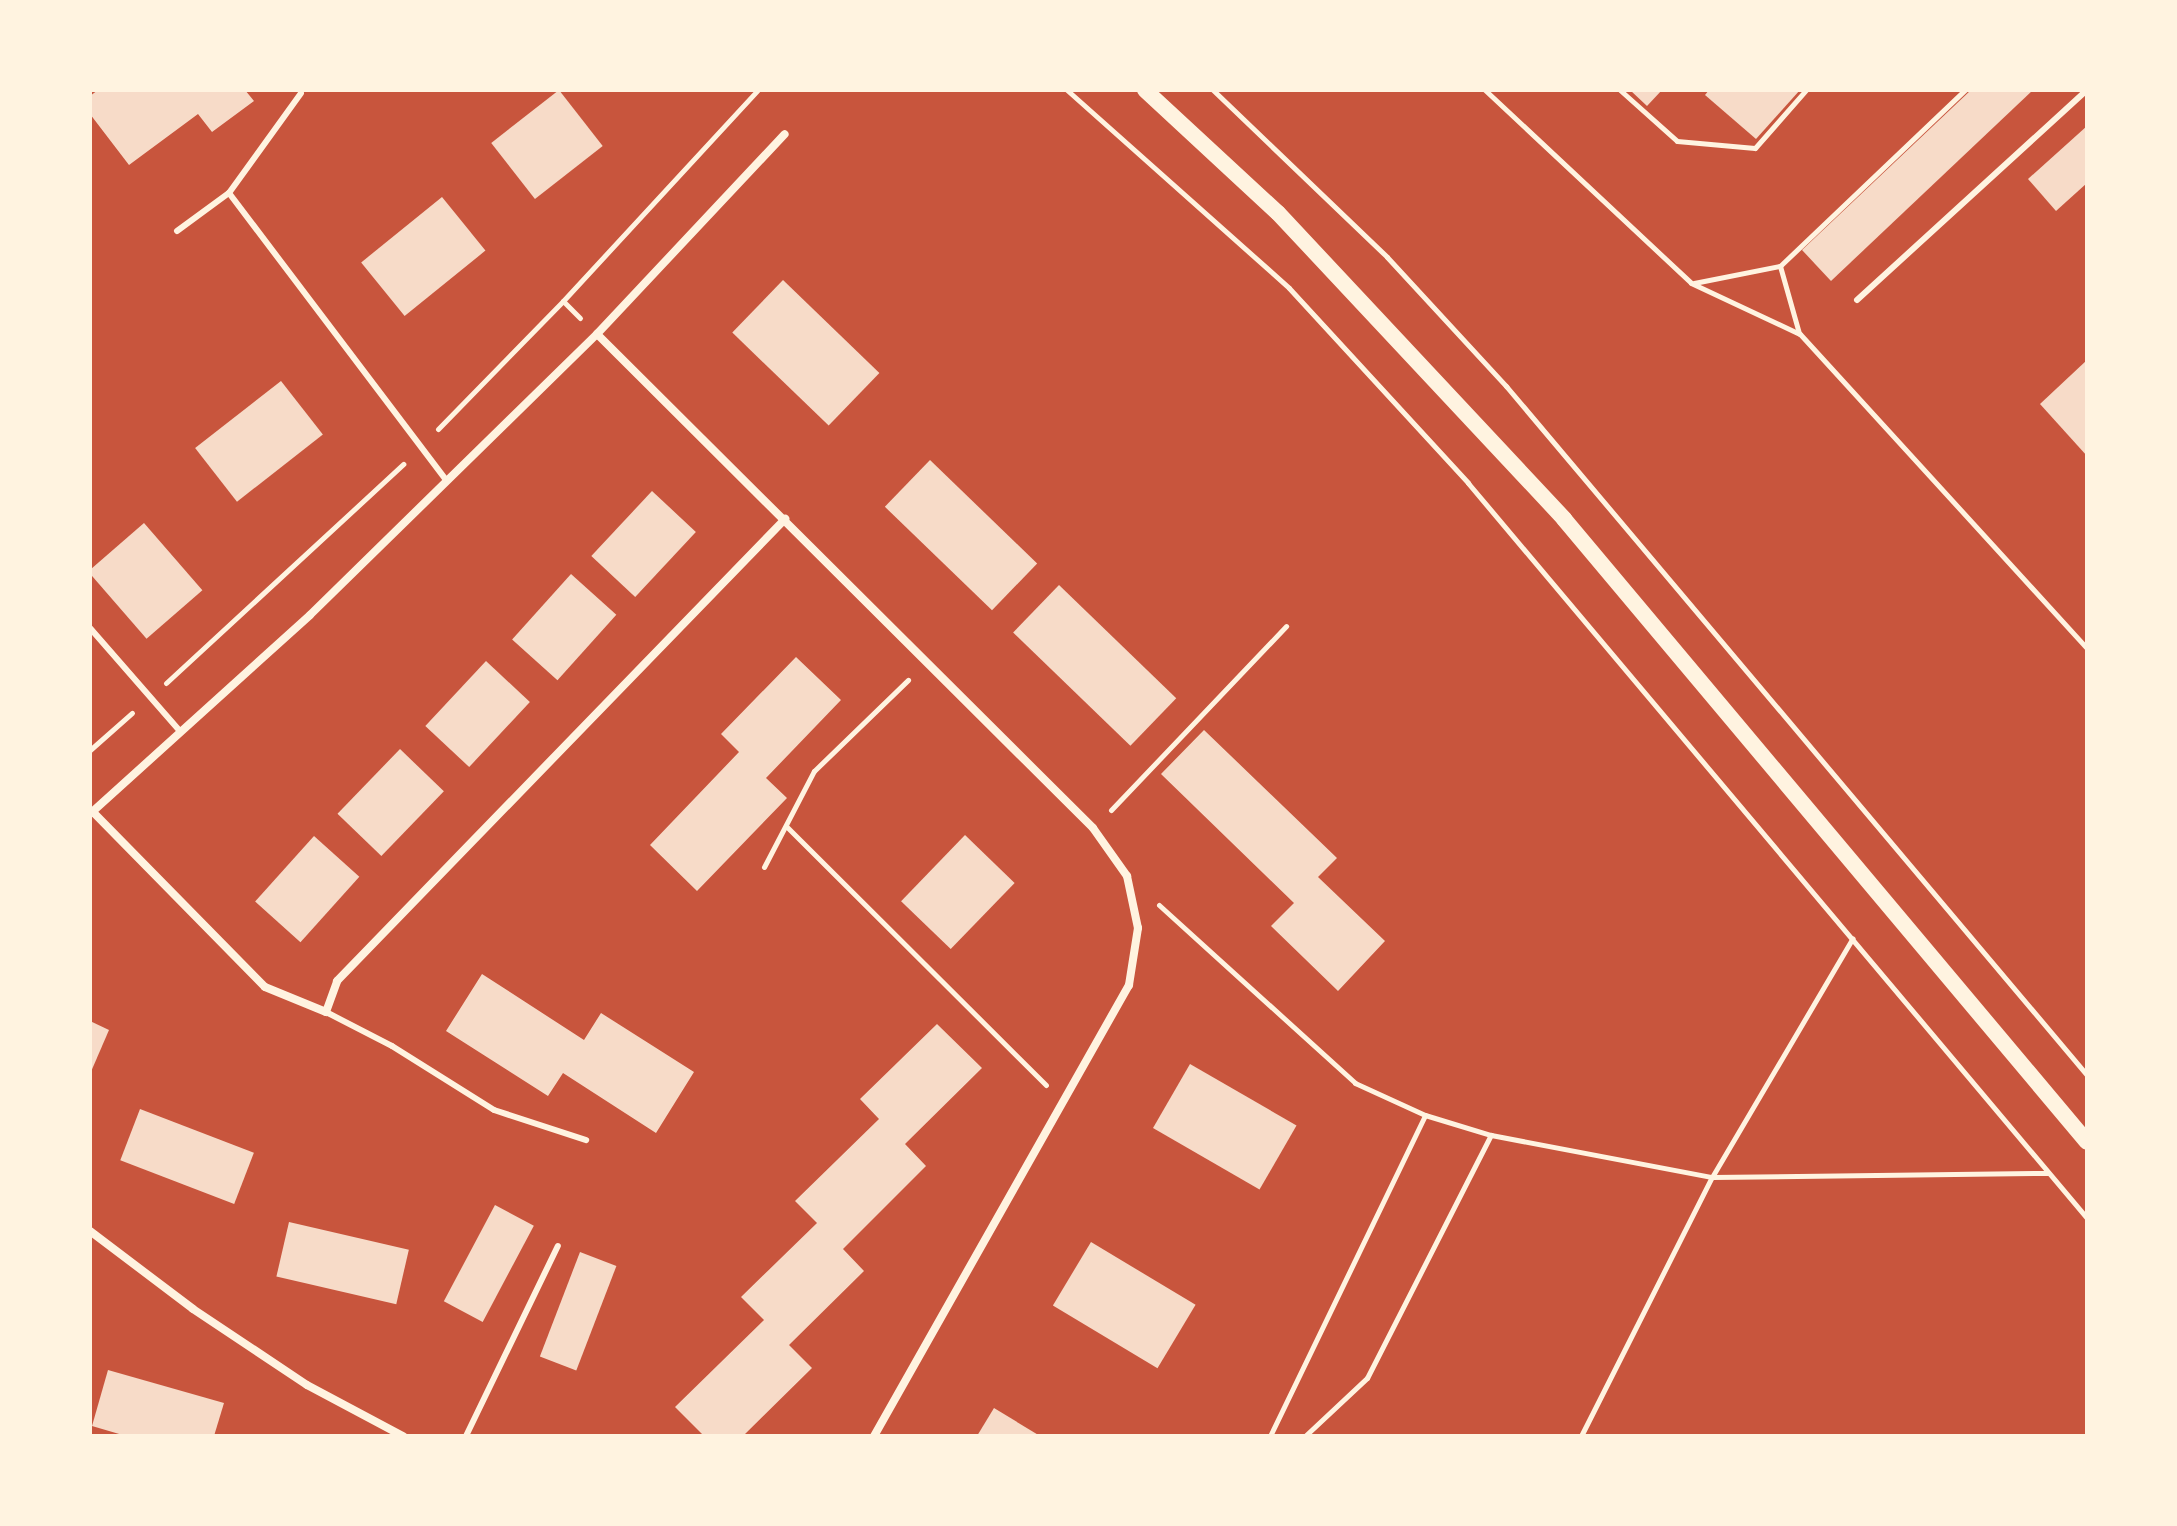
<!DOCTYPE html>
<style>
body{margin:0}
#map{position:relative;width:2177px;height:1526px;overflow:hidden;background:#c8553d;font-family:"Alegreya Sans",sans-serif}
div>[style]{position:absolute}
.building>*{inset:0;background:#f7dbc8;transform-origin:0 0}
.path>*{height:5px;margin:-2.5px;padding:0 2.5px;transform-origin:2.5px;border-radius:2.5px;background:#fff3e0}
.service>*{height:6px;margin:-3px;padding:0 3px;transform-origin:3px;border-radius:3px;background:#fff3e0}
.minor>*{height:8px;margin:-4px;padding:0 4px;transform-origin:4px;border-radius:4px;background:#fff3e0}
.secondary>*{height:16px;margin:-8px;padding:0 8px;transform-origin:8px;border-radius:8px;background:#fff3e0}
span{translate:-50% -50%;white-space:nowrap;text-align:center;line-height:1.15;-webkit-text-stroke:8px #fff3e0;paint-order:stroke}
.frame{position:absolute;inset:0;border:92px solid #fff3e0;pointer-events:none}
</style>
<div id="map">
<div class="building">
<i style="clip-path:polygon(98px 90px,245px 90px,254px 101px,212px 132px,198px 114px,129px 165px,90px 114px,90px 96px)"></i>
<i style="left:559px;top:90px;width:71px;height:86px;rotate:52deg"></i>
<i style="clip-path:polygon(1630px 90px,1662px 90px,1647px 106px)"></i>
<i style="clip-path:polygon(1709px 90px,1800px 90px,1756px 139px,1705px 95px)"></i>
<i style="clip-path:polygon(1971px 90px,2033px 90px,1831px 281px,1802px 250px)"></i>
<i style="clip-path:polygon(2087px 126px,2087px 183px,2056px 211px,2028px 179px)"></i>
<i style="left:442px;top:197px;width:69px;height:104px;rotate:51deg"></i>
<i style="left:783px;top:280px;width:134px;height:73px;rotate:44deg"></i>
<i style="clip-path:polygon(2087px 360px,2087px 456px,2040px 404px)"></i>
<i style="left:281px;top:381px;width:68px;height:109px;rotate:52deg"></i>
<i style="left:930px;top:460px;width:149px;height:65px;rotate:44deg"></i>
<i style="left:652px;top:491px;width:60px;height:89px;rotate:43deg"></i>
<i style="left:144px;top:523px;width:89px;height:74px;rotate:49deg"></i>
<i style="left:571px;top:574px;width:61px;height:88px;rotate:42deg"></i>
<i style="left:1059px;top:585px;width:163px;height:66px;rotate:44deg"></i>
<i style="clip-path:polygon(796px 657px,841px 700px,766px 778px,787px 798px,697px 891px,650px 845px,739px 752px,721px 734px)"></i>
<i style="left:486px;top:661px;width:60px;height:89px;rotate:43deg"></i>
<i style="clip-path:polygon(1204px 730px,1337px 858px,1318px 877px,1385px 941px,1338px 991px,1271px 926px,1294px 903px,1161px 774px)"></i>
<i style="left:400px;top:749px;width:61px;height:90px;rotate:44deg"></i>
<i style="left:965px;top:835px;width:69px;height:92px;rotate:44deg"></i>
<i style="left:314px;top:836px;width:61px;height:88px;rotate:42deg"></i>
<i style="clip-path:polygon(482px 974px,584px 1040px,601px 1013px,694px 1072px,656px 1133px,563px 1073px,548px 1096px,446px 1031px)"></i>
<i style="clip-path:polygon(90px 1021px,109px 1030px,90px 1074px)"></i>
<i style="clip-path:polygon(937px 1024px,982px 1068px,905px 1144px,926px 1166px,843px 1249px,864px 1271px,789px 1345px,812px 1368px,743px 1436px,704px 1436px,675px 1407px,764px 1320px,741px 1297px,817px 1223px,795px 1201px,879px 1119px,860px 1099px)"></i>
<i style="left:1190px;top:1064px;width:123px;height:74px;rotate:30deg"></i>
<i style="left:140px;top:1109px;width:122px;height:55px;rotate:21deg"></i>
<i style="left:495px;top:1205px;width:44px;height:109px;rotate:28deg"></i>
<i style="left:289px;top:1222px;width:123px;height:56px;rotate:13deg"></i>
<i style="left:1091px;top:1242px;width:122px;height:74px;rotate:31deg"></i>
<i style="left:580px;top:1252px;width:39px;height:112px;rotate:21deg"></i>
<i style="clip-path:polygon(108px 1370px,224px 1403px,214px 1436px,126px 1436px,92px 1426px)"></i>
<i style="clip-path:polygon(994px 1408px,1040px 1436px,977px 1436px)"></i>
</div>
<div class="path">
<i style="left:1067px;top:90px;width:297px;rotate:41.7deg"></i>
<i style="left:1289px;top:288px;width:265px;rotate:47.4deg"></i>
<i style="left:1468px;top:483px;width:961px;rotate:49.9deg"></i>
<i style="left:1213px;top:90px;width:241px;rotate:43.8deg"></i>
<i style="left:1387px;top:257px;width:176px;rotate:47.3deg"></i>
<i style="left:1506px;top:386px;width:901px;rotate:49.86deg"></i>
<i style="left:1485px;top:90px;width:282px;rotate:43.1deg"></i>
<i style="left:1691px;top:283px;width:120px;rotate:25.1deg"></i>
<i style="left:1800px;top:334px;width:425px;rotate:47.6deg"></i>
<i style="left:1620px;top:90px;width:76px;rotate:41.8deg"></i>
<i style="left:1677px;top:141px;width:78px;rotate:5.1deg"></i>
<i style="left:1755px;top:148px;width:77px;rotate:-48.7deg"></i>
<i style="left:1780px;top:266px;width:255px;rotate:-43.6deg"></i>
<i style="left:1694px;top:283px;width:88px;rotate:-11.2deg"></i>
<i style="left:1780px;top:266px;width:70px;rotate:74.2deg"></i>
<i style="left:580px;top:318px;width:24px;rotate:-135deg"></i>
<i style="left:563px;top:301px;width:287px;rotate:-47.3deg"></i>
<i style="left:438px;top:429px;width:179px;rotate:-45.7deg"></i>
<i style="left:166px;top:683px;width:323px;rotate:-42.7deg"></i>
<i style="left:90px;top:750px;width:56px;rotate:-41.4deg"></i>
<i style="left:1111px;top:810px;width:254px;rotate:-46.4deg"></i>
<i style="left:786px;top:826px;width:367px;rotate:44.9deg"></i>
<i style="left:764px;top:867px;width:108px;rotate:-62.5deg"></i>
<i style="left:814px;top:771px;width:131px;rotate:-44.1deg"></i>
<i style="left:1159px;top:905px;width:265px;rotate:42.2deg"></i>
<i style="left:1355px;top:1083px;width:77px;rotate:24.6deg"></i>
<i style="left:1425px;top:1115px;width:69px;rotate:16.9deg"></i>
<i style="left:1270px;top:1436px;width:356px;rotate:-64.2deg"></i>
<i style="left:1305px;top:1436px;width:85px;rotate:-43.1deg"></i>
<i style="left:1367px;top:1378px;width:273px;rotate:-63deg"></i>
<i style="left:1491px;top:1135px;width:225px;rotate:10.8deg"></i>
<i style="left:1712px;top:1177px;width:336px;rotate:-0.7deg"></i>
<i style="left:1581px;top:1436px;width:290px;rotate:-63.2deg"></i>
<i style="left:1712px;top:1177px;width:277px;rotate:-59.5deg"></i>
</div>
<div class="service">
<i style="left:229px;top:193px;width:361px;rotate:52.9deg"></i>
<i style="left:177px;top:231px;width:64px;rotate:-36.2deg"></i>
<i style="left:229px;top:193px;width:123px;rotate:-54.2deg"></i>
<i style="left:1857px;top:300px;width:311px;rotate:-42.4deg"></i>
<i style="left:90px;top:628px;width:137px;rotate:48.9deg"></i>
<i style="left:326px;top:1012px;width:74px;rotate:27.3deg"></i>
<i style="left:392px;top:1046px;width:120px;rotate:32.1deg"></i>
<i style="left:494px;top:1110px;width:97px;rotate:18.1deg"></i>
<i style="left:466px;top:1436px;width:211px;rotate:-64.2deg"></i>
</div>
<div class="minor">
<i style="left:597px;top:334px;width:700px;rotate:44.88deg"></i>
<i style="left:1093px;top:828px;width:59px;rotate:54.7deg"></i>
<i style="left:1127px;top:876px;width:53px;rotate:78.1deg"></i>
<i style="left:1138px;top:928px;width:58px;rotate:99deg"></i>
<i style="left:1129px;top:985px;width:518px;rotate:119.48deg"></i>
<i style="left:93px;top:812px;width:245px;rotate:45.5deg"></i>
<i style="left:265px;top:987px;width:66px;rotate:22.3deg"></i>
<i style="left:326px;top:1012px;width:33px;rotate:-70deg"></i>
<i style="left:337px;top:981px;width:644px;rotate:-45.88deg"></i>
<i style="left:91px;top:813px;width:295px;rotate:-42.1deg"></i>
<i style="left:310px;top:615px;width:402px;rotate:-44.4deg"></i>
<i style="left:597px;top:334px;width:274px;rotate:-46.8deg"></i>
<i style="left:90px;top:1231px;width:129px;rotate:37.1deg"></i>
<i style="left:193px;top:1309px;width:137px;rotate:33.7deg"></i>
<i style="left:307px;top:1385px;width:109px;rotate:28deg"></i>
</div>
<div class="secondary">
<i style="left:1145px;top:90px;width:181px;rotate:42.8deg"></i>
<i style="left:1278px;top:213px;width:419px;rotate:46.9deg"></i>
<i style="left:1564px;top:519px;width:813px;rotate:49.99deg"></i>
</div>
<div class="frame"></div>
</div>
